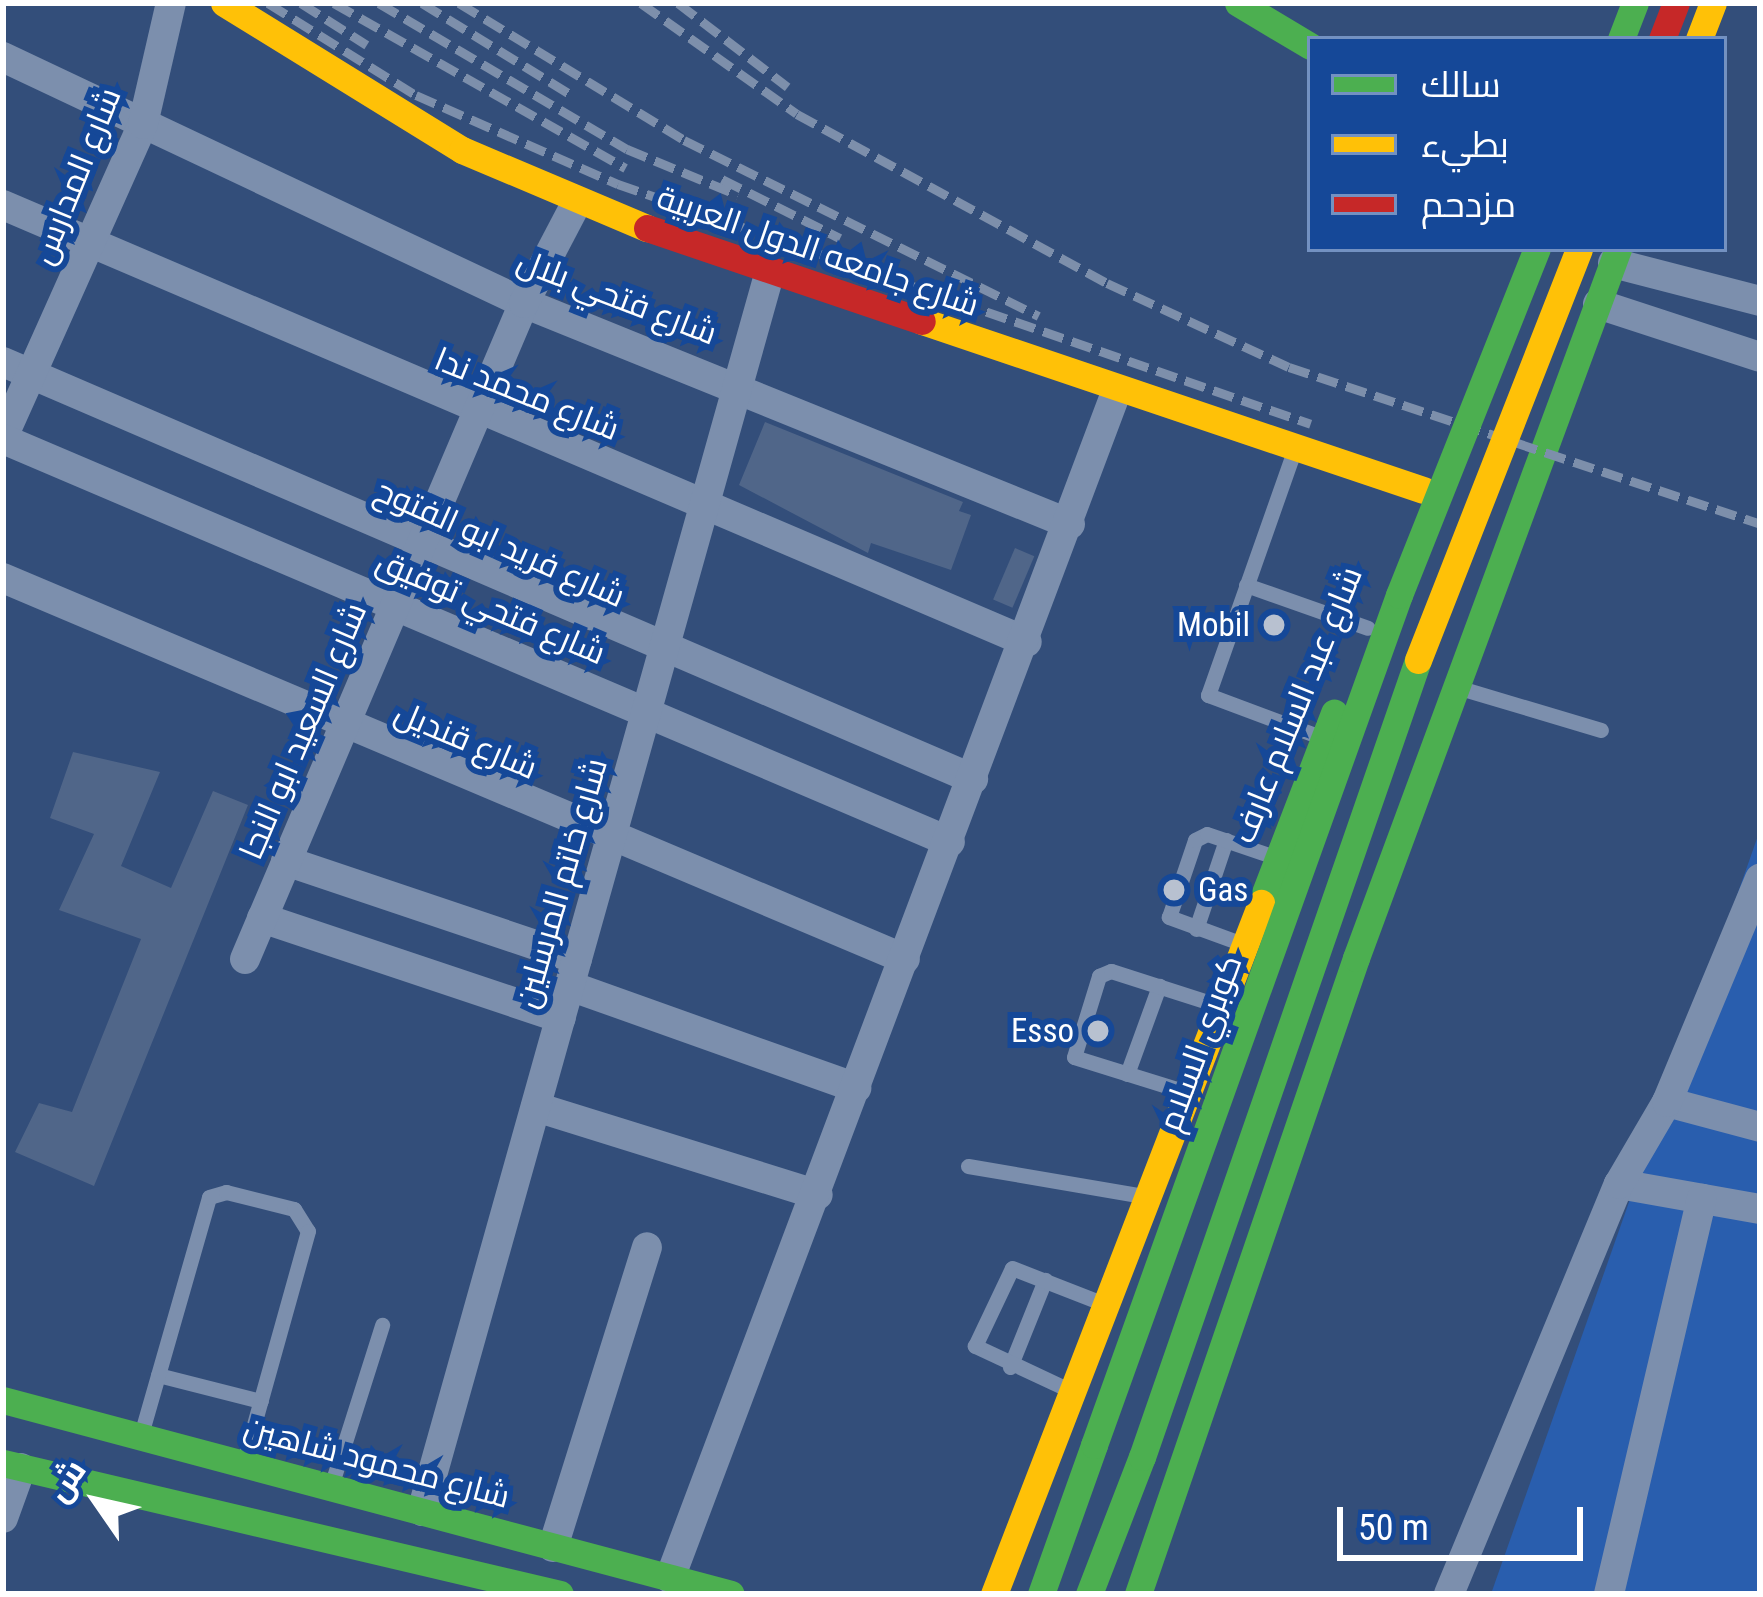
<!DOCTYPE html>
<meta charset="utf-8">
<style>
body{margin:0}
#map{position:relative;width:1763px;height:1597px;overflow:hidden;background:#334e7a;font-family:"Roboto Condensed",Cairo,sans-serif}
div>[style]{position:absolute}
.green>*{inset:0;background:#295eae}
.building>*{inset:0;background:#506689;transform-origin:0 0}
.lane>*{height:15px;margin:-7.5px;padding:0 7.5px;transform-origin:7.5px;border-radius:7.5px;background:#7c8fad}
.street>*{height:30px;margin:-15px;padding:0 15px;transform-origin:15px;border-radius:15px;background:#7c8fad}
.fast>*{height:27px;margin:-13.5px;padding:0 13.5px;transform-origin:13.5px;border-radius:13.5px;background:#4caf50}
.slow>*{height:27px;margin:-13.5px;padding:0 13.5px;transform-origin:13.5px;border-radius:13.5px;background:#ffc107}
.jam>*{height:27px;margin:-13.5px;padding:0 13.5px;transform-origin:13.5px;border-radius:13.5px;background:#c62828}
.rail>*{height:9px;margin-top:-4.5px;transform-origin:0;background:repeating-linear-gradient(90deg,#7d8fab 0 21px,transparent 0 30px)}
.fast-bridge>*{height:27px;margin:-13.5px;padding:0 13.5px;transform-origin:13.5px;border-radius:13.5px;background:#4caf50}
.slow-bridge>*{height:27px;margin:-13.5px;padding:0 13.5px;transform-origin:13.5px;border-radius:13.5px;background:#ffc107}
.dots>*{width:33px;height:33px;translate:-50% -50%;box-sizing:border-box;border:6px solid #154898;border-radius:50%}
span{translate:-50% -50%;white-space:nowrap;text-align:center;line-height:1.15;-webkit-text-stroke:12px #154898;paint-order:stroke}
.street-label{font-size:33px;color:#fff}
.poi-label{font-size:33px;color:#fff}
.right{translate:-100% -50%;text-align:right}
.left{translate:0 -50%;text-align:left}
.frame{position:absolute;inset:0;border:6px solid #fff;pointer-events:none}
.legend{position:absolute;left:1307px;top:36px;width:420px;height:216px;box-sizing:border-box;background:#154898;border:3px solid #7391c1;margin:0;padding:15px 21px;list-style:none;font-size:36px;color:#fff}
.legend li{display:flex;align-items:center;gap:24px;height:60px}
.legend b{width:60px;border:3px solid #7391c1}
.north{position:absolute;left:36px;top:1441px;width:120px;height:120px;-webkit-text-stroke:9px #154898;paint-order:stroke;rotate:304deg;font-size:33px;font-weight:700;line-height:48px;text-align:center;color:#fff}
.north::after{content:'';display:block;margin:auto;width:42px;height:54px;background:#fff;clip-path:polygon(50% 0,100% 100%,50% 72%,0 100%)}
.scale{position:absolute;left:1337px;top:1507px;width:246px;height:54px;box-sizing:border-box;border:6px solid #fff;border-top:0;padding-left:15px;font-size:36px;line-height:42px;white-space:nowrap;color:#fff;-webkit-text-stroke:9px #154898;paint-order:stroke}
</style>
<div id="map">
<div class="green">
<i style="clip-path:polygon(1760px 830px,1760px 1594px,1491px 1594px)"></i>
</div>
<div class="building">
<i style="clip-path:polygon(765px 422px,963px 502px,959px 511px,971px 515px,951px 570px,871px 543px,868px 553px,739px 485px)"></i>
<i style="left:1015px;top:548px;width:21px;height:56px;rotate:23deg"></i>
<i style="clip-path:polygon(73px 752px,160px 772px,121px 866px,171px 888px,213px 791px,248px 805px,94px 1186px,15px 1152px,39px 1103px,72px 1112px,141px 939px,59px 910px,94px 834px,50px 818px)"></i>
</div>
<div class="lane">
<i style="left:1294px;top:451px;width:259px;rotate:109.4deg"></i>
<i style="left:1208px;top:695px;width:123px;rotate:20.5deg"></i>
<i style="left:1246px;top:585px;width:129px;rotate:19.4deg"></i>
<i style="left:1460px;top:688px;width:147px;rotate:16.6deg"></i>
<i style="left:1196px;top:929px;width:94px;rotate:-71.4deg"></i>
<i style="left:1240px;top:943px;width:76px;rotate:-159.9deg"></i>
<i style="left:1169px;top:917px;width:81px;rotate:-71.3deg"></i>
<i style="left:1195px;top:840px;width:13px;rotate:-27deg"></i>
<i style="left:1207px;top:834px;width:72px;rotate:18.7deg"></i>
<i style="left:1127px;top:1074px;width:94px;rotate:-70deg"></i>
<i style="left:1183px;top:1091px;width:114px;rotate:-162.7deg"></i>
<i style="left:1074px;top:1057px;width:85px;rotate:-72.8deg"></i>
<i style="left:1099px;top:976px;width:13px;rotate:-23deg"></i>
<i style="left:1111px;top:971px;width:111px;rotate:17.8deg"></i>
<i style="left:968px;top:1166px;width:178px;rotate:9.7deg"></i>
<i style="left:1010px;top:1367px;width:94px;rotate:-68.1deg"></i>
<i style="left:158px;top:1375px;width:106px;rotate:14.2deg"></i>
<i style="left:1067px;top:1389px;width:102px;rotate:-154.9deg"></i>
<i style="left:975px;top:1346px;width:86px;rotate:-64.6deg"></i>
<i style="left:1012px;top:1268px;width:97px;rotate:21.3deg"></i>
<i style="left:142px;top:1431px;width:243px;rotate:-74deg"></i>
<i style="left:209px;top:1197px;width:18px;rotate:-16deg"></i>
<i style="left:226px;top:1192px;width:70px;rotate:14deg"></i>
<i style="left:294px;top:1209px;width:26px;rotate:58deg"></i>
<i style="left:308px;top:1231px;width:238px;rotate:105.6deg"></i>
<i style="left:332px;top:1483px;width:166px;rotate:-72.4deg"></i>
</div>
<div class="street">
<i style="left:3px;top:57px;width:576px;rotate:25.28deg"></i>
<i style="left:524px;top:303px;width:589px;rotate:22.04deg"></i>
<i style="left:3px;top:205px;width:1113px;rotate:23.11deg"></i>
<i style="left:1613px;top:263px;width:152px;rotate:14.5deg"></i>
<i style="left:1598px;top:304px;width:170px;rotate:18.1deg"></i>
<i style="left:3px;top:362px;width:1056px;rotate:23.26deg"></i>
<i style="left:3px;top:437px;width:343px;rotate:-65.9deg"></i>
<i style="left:143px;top:124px;width:124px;rotate:-77deg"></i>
<i style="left:3px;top:439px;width:1029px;rotate:23.05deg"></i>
<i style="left:3px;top:578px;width:979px;rotate:22.9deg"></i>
<i style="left:286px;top:861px;width:307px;rotate:18.6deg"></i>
<i style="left:262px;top:918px;width:315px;rotate:18.5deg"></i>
<i style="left:245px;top:959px;width:713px;rotate:-66.96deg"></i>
<i style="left:524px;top:303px;width:112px;rotate:-62.3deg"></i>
<i style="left:570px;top:986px;width:304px;rotate:19.6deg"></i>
<i style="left:1667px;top:1102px;width:96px;rotate:15deg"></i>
<i style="left:536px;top:1107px;width:295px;rotate:17.3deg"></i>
<i style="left:1619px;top:1184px;width:143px;rotate:10.1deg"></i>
<i style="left:422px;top:1511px;width:1284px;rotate:-74.32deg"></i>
<i style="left:3px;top:1518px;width:53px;rotate:-70.2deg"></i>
<i style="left:553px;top:1547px;width:314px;rotate:-72.6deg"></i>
<i style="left:670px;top:1578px;width:1269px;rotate:-69.38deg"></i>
<i style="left:1449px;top:1594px;width:444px;rotate:-67.5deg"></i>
<i style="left:1619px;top:1184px;width:95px;rotate:-59.7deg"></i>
<i style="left:1667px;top:1102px;width:242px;rotate:-67.4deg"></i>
<i style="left:1609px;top:1594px;width:406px;rotate:-76.8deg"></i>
</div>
<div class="fast">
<i style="left:1238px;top:3px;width:84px;rotate:30.8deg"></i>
<i style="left:1621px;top:39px;width:39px;rotate:-69deg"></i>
<i style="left:1261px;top:903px;width:204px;rotate:-69deg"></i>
<i style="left:3px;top:1400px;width:753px;rotate:14.92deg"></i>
<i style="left:3px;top:1463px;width:572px;rotate:13.23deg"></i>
<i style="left:1041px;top:1594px;width:158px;rotate:-70.4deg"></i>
<i style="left:1089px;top:1594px;width:147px;rotate:-68.9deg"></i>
<i style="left:1138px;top:1594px;width:672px;rotate:-71.08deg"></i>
<i style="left:1356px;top:958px;width:756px;rotate:-69.72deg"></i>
</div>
<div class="slow">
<i style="left:224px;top:3px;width:280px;rotate:31.7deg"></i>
<i style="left:462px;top:150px;width:201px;rotate:22.9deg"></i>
<i style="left:1699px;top:39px;width:39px;rotate:-69deg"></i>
<i style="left:922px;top:321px;width:529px;rotate:18.64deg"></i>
<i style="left:994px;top:1594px;width:741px;rotate:-68.87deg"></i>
</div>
<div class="jam">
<i style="left:1662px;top:39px;width:39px;rotate:-69deg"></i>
<i style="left:647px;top:228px;width:290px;rotate:18.7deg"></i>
</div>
<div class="rail">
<i style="left:268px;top:3px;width:174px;rotate:31.9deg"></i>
<i style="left:416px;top:95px;width:221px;rotate:23.8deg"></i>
<i style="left:618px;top:184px;width:733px;rotate:19.1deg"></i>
<i style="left:301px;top:3px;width:78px;rotate:32.5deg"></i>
<i style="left:334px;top:3px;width:335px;rotate:29.5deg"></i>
<i style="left:379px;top:3px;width:288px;rotate:30.5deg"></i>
<i style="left:627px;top:149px;width:120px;rotate:22.5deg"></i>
<i style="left:422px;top:3px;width:174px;rotate:31.6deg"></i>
<i style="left:459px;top:3px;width:263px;rotate:31.3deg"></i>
<i style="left:684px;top:140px;width:396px;rotate:26.4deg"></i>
<i style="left:641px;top:3px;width:191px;rotate:35.4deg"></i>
<i style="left:797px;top:114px;width:353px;rotate:28.6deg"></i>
<i style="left:1107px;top:283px;width:200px;rotate:24.8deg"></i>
<i style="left:1289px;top:367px;width:496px;rotate:18.4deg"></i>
<i style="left:678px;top:3px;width:138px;rotate:37.4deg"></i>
<i style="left:722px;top:179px;width:132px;rotate:26.6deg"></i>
</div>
<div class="fast-bridge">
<i style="left:1094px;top:1445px;width:903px;rotate:-70.26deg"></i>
<i style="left:1399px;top:595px;width:373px;rotate:-68.3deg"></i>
<i style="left:1142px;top:1457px;width:843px;rotate:-70.9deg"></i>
</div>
<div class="slow-bridge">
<i style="left:1418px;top:660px;width:441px;rotate:-68.6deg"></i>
</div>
<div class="dots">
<i style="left:1274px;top:625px;background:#b8c1d0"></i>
<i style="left:1174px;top:890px;background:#b8c1d0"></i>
<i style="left:1098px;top:1031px;background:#b8c1d0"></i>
</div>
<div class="street-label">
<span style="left:76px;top:176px;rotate:-68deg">شارع المدارس</span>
<span style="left:818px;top:251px;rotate:19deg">شارع جامعه الدول العربية</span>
<span style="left:617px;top:297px;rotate:21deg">شارع فتحي بلال</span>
<span style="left:527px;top:394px;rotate:22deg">شارع محمد ندا</span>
<span style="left:500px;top:543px;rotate:24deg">شارع فريد ابو الفتوح</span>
<span style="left:491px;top:607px;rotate:23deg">شارع فتحي توفيق</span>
<span style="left:1297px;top:705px;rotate:-68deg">شارع عبد السلام عارف</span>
<span style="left:303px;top:731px;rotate:-67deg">شارع السعيد ابو النجا</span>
<span style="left:466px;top:740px;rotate:23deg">شارع قنديل</span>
<span style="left:561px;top:883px;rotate:-74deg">شارع خاتم المرسلين</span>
<span style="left:1200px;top:1043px;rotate:-70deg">كوبري السلام</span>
<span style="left:377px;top:1462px;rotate:15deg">شارع محمود شاهين</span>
</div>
<div class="poi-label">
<span class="right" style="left:1250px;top:625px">Mobil</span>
<span class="left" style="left:1198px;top:890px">Gas</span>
<span class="right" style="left:1074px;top:1031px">Esso</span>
</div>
<div class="frame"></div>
<ul class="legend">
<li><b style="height:15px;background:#4caf50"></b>سالك</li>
<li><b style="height:15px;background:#ffc107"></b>بطيء</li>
<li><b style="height:15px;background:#c62828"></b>مزدحم</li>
</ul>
<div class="north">ش</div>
<div class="scale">50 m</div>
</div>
